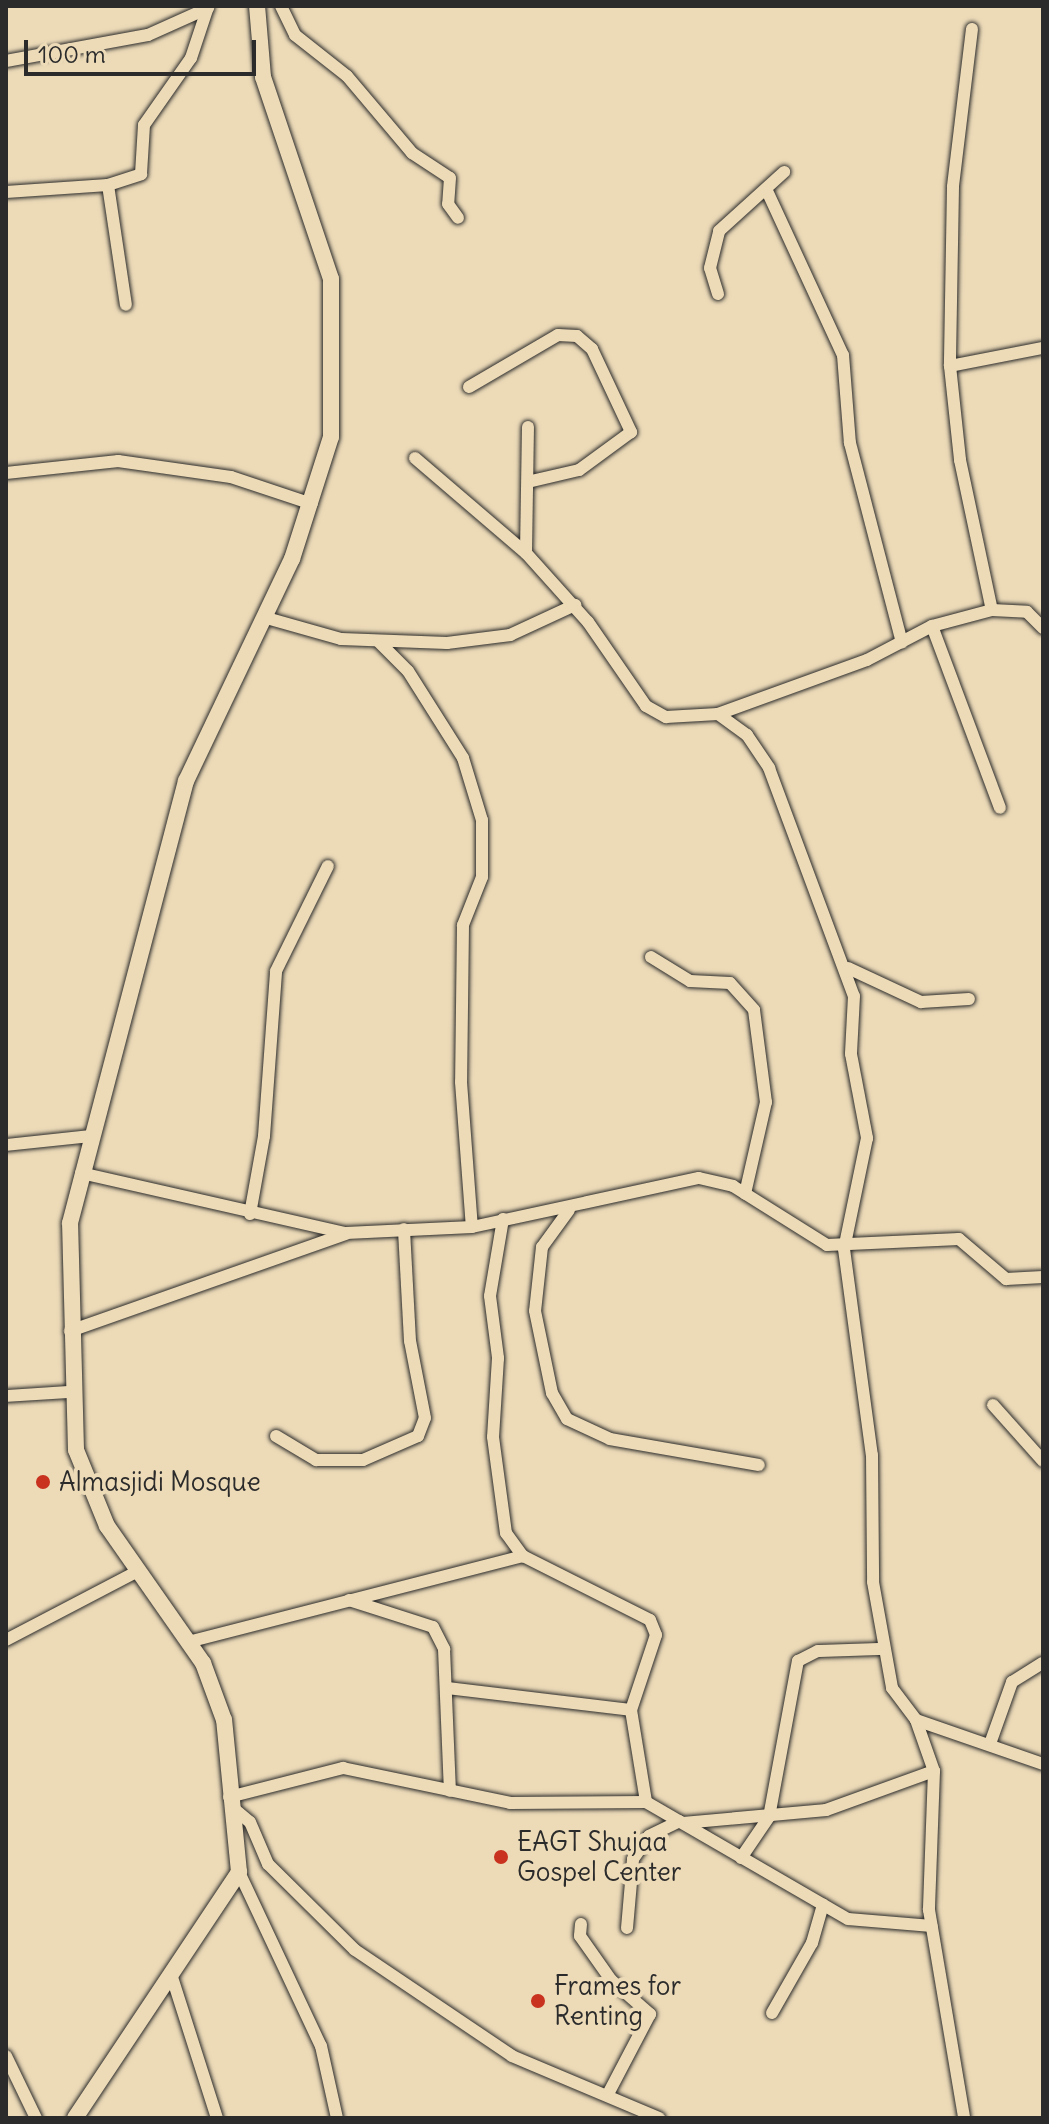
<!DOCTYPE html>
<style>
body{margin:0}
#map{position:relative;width:1049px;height:2124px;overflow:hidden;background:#eddbb8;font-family:Delius,sans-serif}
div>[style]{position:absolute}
.roads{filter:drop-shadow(0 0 2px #2b2b2b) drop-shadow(0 0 2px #2b2b2b)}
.minor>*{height:12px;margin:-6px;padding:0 6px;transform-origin:6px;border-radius:6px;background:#eddbb8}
.tertiary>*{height:16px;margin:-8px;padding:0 8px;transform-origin:8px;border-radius:8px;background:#eddbb8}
.dots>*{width:22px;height:22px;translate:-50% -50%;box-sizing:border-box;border:4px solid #eddbb8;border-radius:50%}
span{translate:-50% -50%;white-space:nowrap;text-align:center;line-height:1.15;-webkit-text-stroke:8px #eddbb8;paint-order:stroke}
.poi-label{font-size:26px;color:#2b2b2b}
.left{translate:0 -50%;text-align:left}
.frame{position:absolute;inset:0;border:8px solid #2b2b2b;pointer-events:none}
.scale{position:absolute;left:24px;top:40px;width:232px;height:36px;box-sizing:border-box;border:4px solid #2b2b2b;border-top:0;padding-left:10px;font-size:24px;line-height:28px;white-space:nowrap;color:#2b2b2b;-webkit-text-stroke:6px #eddbb8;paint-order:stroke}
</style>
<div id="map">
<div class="roads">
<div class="minor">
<i style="left:281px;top:6px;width:32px;rotate:64deg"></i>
<i style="left:295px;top:35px;width:66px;rotate:38.3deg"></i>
<i style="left:347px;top:76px;width:101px;rotate:49.8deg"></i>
<i style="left:412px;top:153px;width:45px;rotate:33.3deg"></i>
<i style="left:450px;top:178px;width:26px;rotate:94deg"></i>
<i style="left:448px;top:204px;width:17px;rotate:54deg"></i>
<i style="left:972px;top:29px;width:159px;rotate:96.9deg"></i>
<i style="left:953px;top:187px;width:179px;rotate:91deg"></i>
<i style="left:950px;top:366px;width:95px;rotate:83.9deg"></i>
<i style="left:960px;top:460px;width:153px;rotate:78deg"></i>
<i style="left:6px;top:61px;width:144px;rotate:-10.4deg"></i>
<i style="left:148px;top:35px;width:66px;rotate:-24.2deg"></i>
<i style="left:108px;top:185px;width:121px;rotate:81.5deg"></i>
<i style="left:6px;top:192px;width:102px;rotate:-3.9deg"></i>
<i style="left:108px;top:185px;width:35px;rotate:-18deg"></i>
<i style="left:141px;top:174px;width:49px;rotate:-86.5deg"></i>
<i style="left:144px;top:125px;width:82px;rotate:-55deg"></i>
<i style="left:191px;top:58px;width:51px;rotate:-71.6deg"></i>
<i style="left:768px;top:193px;width:179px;rotate:65.2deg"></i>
<i style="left:843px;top:355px;width:88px;rotate:85.5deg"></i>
<i style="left:850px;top:443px;width:206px;rotate:75.4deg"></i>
<i style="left:718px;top:294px;width:27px;rotate:-107deg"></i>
<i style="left:710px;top:268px;width:38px;rotate:-76deg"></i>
<i style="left:719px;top:231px;width:88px;rotate:-42.2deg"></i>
<i style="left:950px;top:366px;width:95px;rotate:-11deg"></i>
<i style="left:469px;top:387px;width:103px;rotate:-30.3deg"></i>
<i style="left:558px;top:335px;width:19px;rotate:3deg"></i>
<i style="left:577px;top:336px;width:20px;rotate:41deg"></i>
<i style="left:592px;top:349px;width:92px;rotate:64.8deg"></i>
<i style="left:631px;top:432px;width:64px;rotate:143.8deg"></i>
<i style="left:579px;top:470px;width:48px;rotate:166.8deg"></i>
<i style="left:415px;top:458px;width:146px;rotate:40.6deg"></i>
<i style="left:526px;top:553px;width:93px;rotate:48.1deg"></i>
<i style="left:588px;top:622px;width:102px;rotate:55.4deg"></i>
<i style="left:646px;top:706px;width:23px;rotate:29deg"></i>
<i style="left:666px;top:717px;width:52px;rotate:-3.3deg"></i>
<i style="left:718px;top:714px;width:158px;rotate:-19.9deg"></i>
<i style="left:867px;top:660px;width:73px;rotate:-27.6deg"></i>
<i style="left:932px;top:626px;width:62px;rotate:-14.9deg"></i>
<i style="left:992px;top:610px;width:35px;rotate:3deg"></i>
<i style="left:1027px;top:612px;width:23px;rotate:45deg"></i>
<i style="left:6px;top:473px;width:113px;rotate:-6.1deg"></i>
<i style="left:118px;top:461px;width:114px;rotate:8.1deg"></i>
<i style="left:231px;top:477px;width:85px;rotate:18.4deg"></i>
<i style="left:526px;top:553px;width:126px;rotate:-89.1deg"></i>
<i style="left:263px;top:617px;width:81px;rotate:15.8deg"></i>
<i style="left:341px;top:639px;width:106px;rotate:2.2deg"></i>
<i style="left:447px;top:643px;width:64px;rotate:-7.2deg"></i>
<i style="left:510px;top:635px;width:72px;rotate:-24.8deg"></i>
<i style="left:932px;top:626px;width:194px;rotate:69.5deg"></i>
<i style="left:378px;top:641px;width:42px;rotate:45deg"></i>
<i style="left:408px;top:671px;width:103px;rotate:57.7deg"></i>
<i style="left:463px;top:758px;width:65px;rotate:73deg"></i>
<i style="left:482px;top:820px;width:57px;rotate:90deg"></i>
<i style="left:482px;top:877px;width:52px;rotate:111.6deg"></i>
<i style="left:463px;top:925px;width:157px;rotate:90.7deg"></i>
<i style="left:461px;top:1082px;width:145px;rotate:85.7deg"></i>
<i style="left:718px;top:714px;width:36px;rotate:36deg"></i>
<i style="left:747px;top:735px;width:40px;rotate:56deg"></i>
<i style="left:769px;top:768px;width:243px;rotate:69.6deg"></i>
<i style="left:854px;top:996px;width:58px;rotate:93deg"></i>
<i style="left:851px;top:1054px;width:86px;rotate:79.2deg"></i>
<i style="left:867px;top:1138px;width:113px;rotate:101.7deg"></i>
<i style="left:844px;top:1249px;width:208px;rotate:82.3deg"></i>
<i style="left:872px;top:1455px;width:127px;rotate:89.5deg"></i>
<i style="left:873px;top:1582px;width:108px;rotate:79.8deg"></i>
<i style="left:892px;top:1688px;width:40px;rotate:53deg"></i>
<i style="left:916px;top:1720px;width:54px;rotate:70.6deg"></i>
<i style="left:934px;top:1771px;width:139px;rotate:92.1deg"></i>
<i style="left:929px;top:1910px;width:211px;rotate:80.4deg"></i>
<i style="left:651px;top:957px;width:46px;rotate:31.6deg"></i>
<i style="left:690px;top:981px;width:40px;rotate:2.9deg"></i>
<i style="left:730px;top:983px;width:36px;rotate:48deg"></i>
<i style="left:754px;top:1010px;width:93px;rotate:82.6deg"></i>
<i style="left:766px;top:1102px;width:94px;rotate:102.9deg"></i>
<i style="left:848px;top:968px;width:81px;rotate:25deg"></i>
<i style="left:921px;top:1002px;width:48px;rotate:-3.6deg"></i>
<i style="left:6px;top:1145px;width:84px;rotate:-6.1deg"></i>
<i style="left:81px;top:1173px;width:272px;rotate:12.8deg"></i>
<i style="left:346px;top:1233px;width:126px;rotate:-2.7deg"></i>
<i style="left:472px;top:1227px;width:232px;rotate:-12.2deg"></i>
<i style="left:699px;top:1178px;width:35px;rotate:13deg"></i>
<i style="left:733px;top:1186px;width:111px;rotate:32.1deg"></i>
<i style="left:827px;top:1245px;width:132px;rotate:-2.6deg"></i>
<i style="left:959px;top:1239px;width:62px;rotate:40.4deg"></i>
<i style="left:1006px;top:1279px;width:37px;rotate:-3deg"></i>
<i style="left:569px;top:1210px;width:46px;rotate:126.1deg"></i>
<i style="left:542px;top:1247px;width:64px;rotate:96.2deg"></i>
<i style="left:535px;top:1311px;width:84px;rotate:78.3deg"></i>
<i style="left:552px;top:1393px;width:30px;rotate:60deg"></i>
<i style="left:567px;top:1419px;width:47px;rotate:24.9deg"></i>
<i style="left:610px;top:1439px;width:151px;rotate:9.9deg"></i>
<i style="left:250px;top:1214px;width:79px;rotate:-79.8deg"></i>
<i style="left:264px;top:1136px;width:165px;rotate:-85.8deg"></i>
<i style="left:276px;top:971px;width:117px;rotate:-63.7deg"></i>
<i style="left:503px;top:1219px;width:78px;rotate:99.6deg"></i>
<i style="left:490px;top:1296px;width:63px;rotate:82.6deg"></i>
<i style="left:498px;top:1358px;width:79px;rotate:93.6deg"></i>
<i style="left:493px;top:1437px;width:97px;rotate:82.3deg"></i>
<i style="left:506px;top:1533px;width:29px;rotate:54deg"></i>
<i style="left:523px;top:1556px;width:142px;rotate:26.7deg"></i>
<i style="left:650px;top:1620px;width:16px;rotate:68deg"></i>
<i style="left:656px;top:1635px;width:79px;rotate:108.4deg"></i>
<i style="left:631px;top:1710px;width:93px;rotate:80.7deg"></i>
<i style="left:646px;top:1802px;width:233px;rotate:30.1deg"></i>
<i style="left:848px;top:1919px;width:84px;rotate:4.8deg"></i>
<i style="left:70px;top:1331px;width:292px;rotate:-19.4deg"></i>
<i style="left:6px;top:1396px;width:64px;rotate:-3.6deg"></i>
<i style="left:993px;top:1405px;width:75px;rotate:48.2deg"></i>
<i style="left:276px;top:1436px;width:47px;rotate:31deg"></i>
<i style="left:316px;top:1460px;width:47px"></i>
<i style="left:363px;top:1460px;width:60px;rotate:-23.6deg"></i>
<i style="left:418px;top:1436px;width:19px;rotate:-69deg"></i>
<i style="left:425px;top:1418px;width:78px;rotate:-101deg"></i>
<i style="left:410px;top:1341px;width:112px;rotate:-93.1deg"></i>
<i style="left:349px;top:1600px;width:88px;rotate:17.8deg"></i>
<i style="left:433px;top:1627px;width:25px;rotate:63deg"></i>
<i style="left:444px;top:1649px;width:142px;rotate:87.6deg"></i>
<i style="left:6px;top:1640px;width:149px;rotate:-27.6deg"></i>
<i style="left:188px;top:1642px;width:346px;rotate:-14.4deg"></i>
<i style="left:447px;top:1688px;width:185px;rotate:6.8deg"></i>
<i style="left:916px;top:1720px;width:134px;rotate:19.1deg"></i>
<i style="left:991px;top:1741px;width:63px;rotate:-70.4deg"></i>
<i style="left:1012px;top:1682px;width:36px;rotate:-32deg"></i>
<i style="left:229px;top:1797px;width:118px;rotate:-14.3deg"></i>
<i style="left:343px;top:1768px;width:171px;rotate:11.8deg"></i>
<i style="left:510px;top:1803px;width:136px;rotate:-0.4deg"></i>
<i style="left:232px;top:1807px;width:23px;rotate:40deg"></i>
<i style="left:250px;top:1822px;width:46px;rotate:66.8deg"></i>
<i style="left:268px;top:1864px;width:122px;rotate:44.7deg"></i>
<i style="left:355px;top:1950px;width:189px;rotate:34deg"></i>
<i style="left:512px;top:2056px;width:160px;rotate:22.9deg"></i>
<i style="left:683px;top:1823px;width:144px;rotate:-5.2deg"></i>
<i style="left:826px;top:1810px;width:115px;rotate:-19.9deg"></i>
<i style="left:741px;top:1858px;width:50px;rotate:-55.7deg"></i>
<i style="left:769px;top:1817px;width:159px;rotate:-79.5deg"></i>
<i style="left:798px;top:1661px;width:22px;rotate:-27deg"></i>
<i style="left:818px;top:1651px;width:62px;rotate:-1.8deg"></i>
<i style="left:239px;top:1872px;width:192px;rotate:64.8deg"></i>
<i style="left:321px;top:2046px;width:74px;rotate:77.5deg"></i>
<i style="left:581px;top:1924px;width:12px;rotate:95deg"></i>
<i style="left:580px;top:1936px;width:54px;rotate:54.8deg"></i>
<i style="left:611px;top:1980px;width:52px;rotate:41.1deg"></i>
<i style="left:650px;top:2014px;width:90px;rotate:117.7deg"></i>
<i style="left:627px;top:1928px;width:69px;rotate:-85deg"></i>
<i style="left:633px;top:1859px;width:28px;rotate:-55deg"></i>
<i style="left:649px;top:1836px;width:34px;rotate:-26deg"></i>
<i style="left:171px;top:1974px;width:151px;rotate:72.3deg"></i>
<i style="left:772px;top:2013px;width:81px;rotate:-60.3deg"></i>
<i style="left:812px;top:1943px;width:40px;rotate:-74deg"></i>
<i style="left:6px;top:2056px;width:69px;rotate:64.2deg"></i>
</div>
<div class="tertiary">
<i style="left:75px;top:2118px;width:296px;rotate:-56.3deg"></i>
<i style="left:239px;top:1872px;width:153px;rotate:-95.6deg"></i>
<i style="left:224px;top:1720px;width:61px;rotate:-110.2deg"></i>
<i style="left:203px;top:1663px;width:167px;rotate:-125deg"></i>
<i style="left:107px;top:1526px;width:82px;rotate:-112.2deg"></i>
<i style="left:76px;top:1450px;width:227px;rotate:-91.5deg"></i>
<i style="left:70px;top:1223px;width:457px;rotate:-75.3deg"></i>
<i style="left:186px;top:781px;width:246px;rotate:-64.5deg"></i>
<i style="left:292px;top:559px;width:128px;rotate:-72.3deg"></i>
<i style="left:331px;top:437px;width:158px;rotate:-90deg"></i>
<i style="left:331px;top:279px;width:213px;rotate:-108.6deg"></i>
<i style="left:263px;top:77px;width:71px;rotate:-94.8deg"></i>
</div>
</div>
<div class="dots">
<i style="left:43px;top:1482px;background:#c8321e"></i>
<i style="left:501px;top:1857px;background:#c8321e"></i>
<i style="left:538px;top:2001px;background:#c8321e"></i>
</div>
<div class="poi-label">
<span class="left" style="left:59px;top:1482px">Almasjidi Mosque</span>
<span class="left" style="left:517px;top:1857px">EAGT Shujaa<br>Gospel Center</span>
<span class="left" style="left:554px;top:2001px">Frames for<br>Renting</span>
</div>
<div class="frame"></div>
<div class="scale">100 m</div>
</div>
